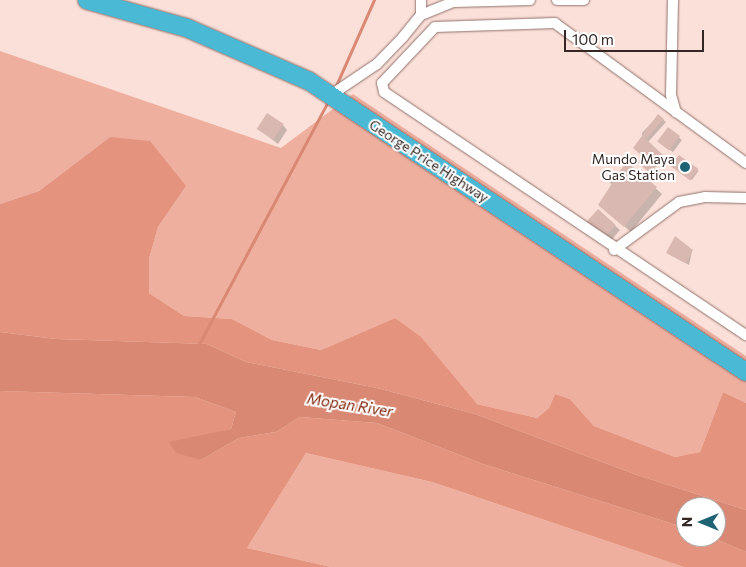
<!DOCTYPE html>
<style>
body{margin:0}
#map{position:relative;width:746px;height:567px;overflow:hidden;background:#fbe0d9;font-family:Commissioner,sans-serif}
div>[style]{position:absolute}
.green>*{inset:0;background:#efaf9e}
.forest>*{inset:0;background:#e4937e}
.water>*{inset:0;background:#d88873}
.shadow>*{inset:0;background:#0003;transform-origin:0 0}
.stream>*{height:2.5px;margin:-1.25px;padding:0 1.25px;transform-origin:1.25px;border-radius:1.25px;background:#d88873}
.building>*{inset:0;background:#d8b8b0;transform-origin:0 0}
.roads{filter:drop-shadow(0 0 1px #90726b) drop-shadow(0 0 1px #90726b)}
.street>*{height:10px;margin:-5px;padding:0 5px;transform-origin:5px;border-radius:5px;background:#fff}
.highway>*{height:18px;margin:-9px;padding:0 9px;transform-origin:9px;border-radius:9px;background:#4ab9d5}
.dots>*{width:14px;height:14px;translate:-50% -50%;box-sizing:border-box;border:2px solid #fff;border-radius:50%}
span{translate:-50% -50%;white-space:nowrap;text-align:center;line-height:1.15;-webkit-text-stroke:4px #fff;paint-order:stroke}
.poi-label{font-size:14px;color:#342824}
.right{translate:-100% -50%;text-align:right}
.street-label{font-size:14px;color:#342824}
.water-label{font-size:15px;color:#7b1d02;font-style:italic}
.north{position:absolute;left:676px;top:497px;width:50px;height:50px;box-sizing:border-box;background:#fff;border:1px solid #aea9a7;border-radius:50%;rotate:270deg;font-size:14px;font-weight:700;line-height:20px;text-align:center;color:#342824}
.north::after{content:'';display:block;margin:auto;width:18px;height:22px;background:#1d6373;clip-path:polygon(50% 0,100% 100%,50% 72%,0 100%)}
.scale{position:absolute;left:564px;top:30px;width:140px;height:22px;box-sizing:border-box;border:2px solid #342824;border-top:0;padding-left:6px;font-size:15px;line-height:18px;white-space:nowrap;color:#342824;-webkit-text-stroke:4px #fff;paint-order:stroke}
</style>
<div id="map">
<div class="green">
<i style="clip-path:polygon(0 51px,281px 148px,353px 94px,746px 356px,746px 403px,723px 392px,700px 452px,675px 457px,594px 426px,570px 399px,555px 394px,549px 408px,537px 418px,477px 404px,395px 318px,321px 350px,272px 340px,232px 319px,184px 316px,149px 293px,149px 259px,158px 227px,186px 186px,110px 137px,39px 191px,0 204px)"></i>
<i style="clip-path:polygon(306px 453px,432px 482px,684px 567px,331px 567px,247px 548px)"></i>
</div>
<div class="forest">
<i style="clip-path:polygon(110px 137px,150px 141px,186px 186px,158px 227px,149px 259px,149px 293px,184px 316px,232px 319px,272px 340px,321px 350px,395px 318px,421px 337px,477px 404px,537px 418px,549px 408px,555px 394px,570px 399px,594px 426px,675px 457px,700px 452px,723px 392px,746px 403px,746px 510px,634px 474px,475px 414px,377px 388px,246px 362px,207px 344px,56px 339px,0 332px,0 204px,39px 191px)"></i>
<i style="clip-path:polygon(0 391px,195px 397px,236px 412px,231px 429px,189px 441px,201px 460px,239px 438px,276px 432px,300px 417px,377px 423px,483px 464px,686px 528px,686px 537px,711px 537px,746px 552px,746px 567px,684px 567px,432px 482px,306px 453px,247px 548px,331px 567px,0 567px)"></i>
</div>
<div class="water">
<i style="clip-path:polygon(0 332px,56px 339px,207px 344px,246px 362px,377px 388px,475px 414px,634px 474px,746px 510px,746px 552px,711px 537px,716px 537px,716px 507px,686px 507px,686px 528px,483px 464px,377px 423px,300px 417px,276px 432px,239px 438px,201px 460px,176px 453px,169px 442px,231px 429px,236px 412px,195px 397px,0 391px)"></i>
</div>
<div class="shadow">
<i style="clip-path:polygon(658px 116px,666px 122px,648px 142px,667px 160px,654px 168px,660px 174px,656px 178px,639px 162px,644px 157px,642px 133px)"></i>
<i style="clip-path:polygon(283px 125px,287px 130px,278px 144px,258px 129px)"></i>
<i style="clip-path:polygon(668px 128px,682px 140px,673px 152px,661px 144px)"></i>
<i style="left:679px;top:157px;width:24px;height:11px;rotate:36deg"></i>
<i style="clip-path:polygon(627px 163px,662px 194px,631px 232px,606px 211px,615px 187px,610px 183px)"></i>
<i style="clip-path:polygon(598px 211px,620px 230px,610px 242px,592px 226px)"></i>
<i style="clip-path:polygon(692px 251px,689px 265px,670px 255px)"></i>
</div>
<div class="stream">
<i style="left:335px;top:88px;width:96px;rotate:-66.1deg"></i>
<i style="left:198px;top:346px;width:277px;rotate:-62deg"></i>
</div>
<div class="building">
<i style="left:267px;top:113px;width:20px;height:19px;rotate:33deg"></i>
<i style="clip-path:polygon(658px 114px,664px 119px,646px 139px,663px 155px,651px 163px,656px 169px,651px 174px,637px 162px,643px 157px,633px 148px)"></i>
<i style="left:668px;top:127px;width:15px;height:18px;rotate:37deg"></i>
<i style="left:679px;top:155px;width:24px;height:14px;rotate:36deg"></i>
<i style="clip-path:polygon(626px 162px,657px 187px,624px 227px,598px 205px)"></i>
<i style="left:598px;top:209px;width:24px;height:18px;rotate:42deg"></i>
<i style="clip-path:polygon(675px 236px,693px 250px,686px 263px,666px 253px)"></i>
</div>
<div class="roads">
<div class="street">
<i style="left:557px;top:0;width:27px"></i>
<i style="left:673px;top:0;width:95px;rotate:91.2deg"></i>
<i style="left:671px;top:95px;width:18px;rotate:74deg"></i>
<i style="left:421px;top:15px;width:35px;rotate:-22deg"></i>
<i style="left:454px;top:2px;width:76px;rotate:-1.5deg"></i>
<i style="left:328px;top:97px;width:59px;rotate:-34deg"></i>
<i style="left:377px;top:64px;width:37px;rotate:-46deg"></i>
<i style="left:403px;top:37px;width:28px;rotate:-51deg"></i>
<i style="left:421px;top:15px;width:15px;rotate:-90deg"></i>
<i style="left:746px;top:163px;width:237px;rotate:-143.8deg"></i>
<i style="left:555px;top:23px;width:120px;rotate:178.1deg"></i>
<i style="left:435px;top:27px;width:77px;rotate:133.4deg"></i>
<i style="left:382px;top:83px;width:9px;rotate:77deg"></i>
<i style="left:384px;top:92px;width:436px;rotate:33.9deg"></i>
<i style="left:614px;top:250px;width:81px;rotate:-36.4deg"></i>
<i style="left:679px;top:202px;width:26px;rotate:-11deg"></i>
<i style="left:705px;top:197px;width:41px;rotate:1.4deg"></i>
</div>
<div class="highway">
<i style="left:87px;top:0;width:104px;rotate:15.6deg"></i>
<i style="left:187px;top:28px;width:133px;rotate:23.5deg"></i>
<i style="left:309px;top:81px;width:525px;rotate:33.66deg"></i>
</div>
</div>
<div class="dots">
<i style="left:685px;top:167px;background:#1d6373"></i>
</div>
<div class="poi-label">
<span class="right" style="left:675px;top:167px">Mundo Maya<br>Gas Station</span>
</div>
<div class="street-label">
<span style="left:429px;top:161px;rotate:33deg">George Price Highway</span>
</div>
<div class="water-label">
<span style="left:350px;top:405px;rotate:9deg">Mopan River</span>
</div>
<div class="north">N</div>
<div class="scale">100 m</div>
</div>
